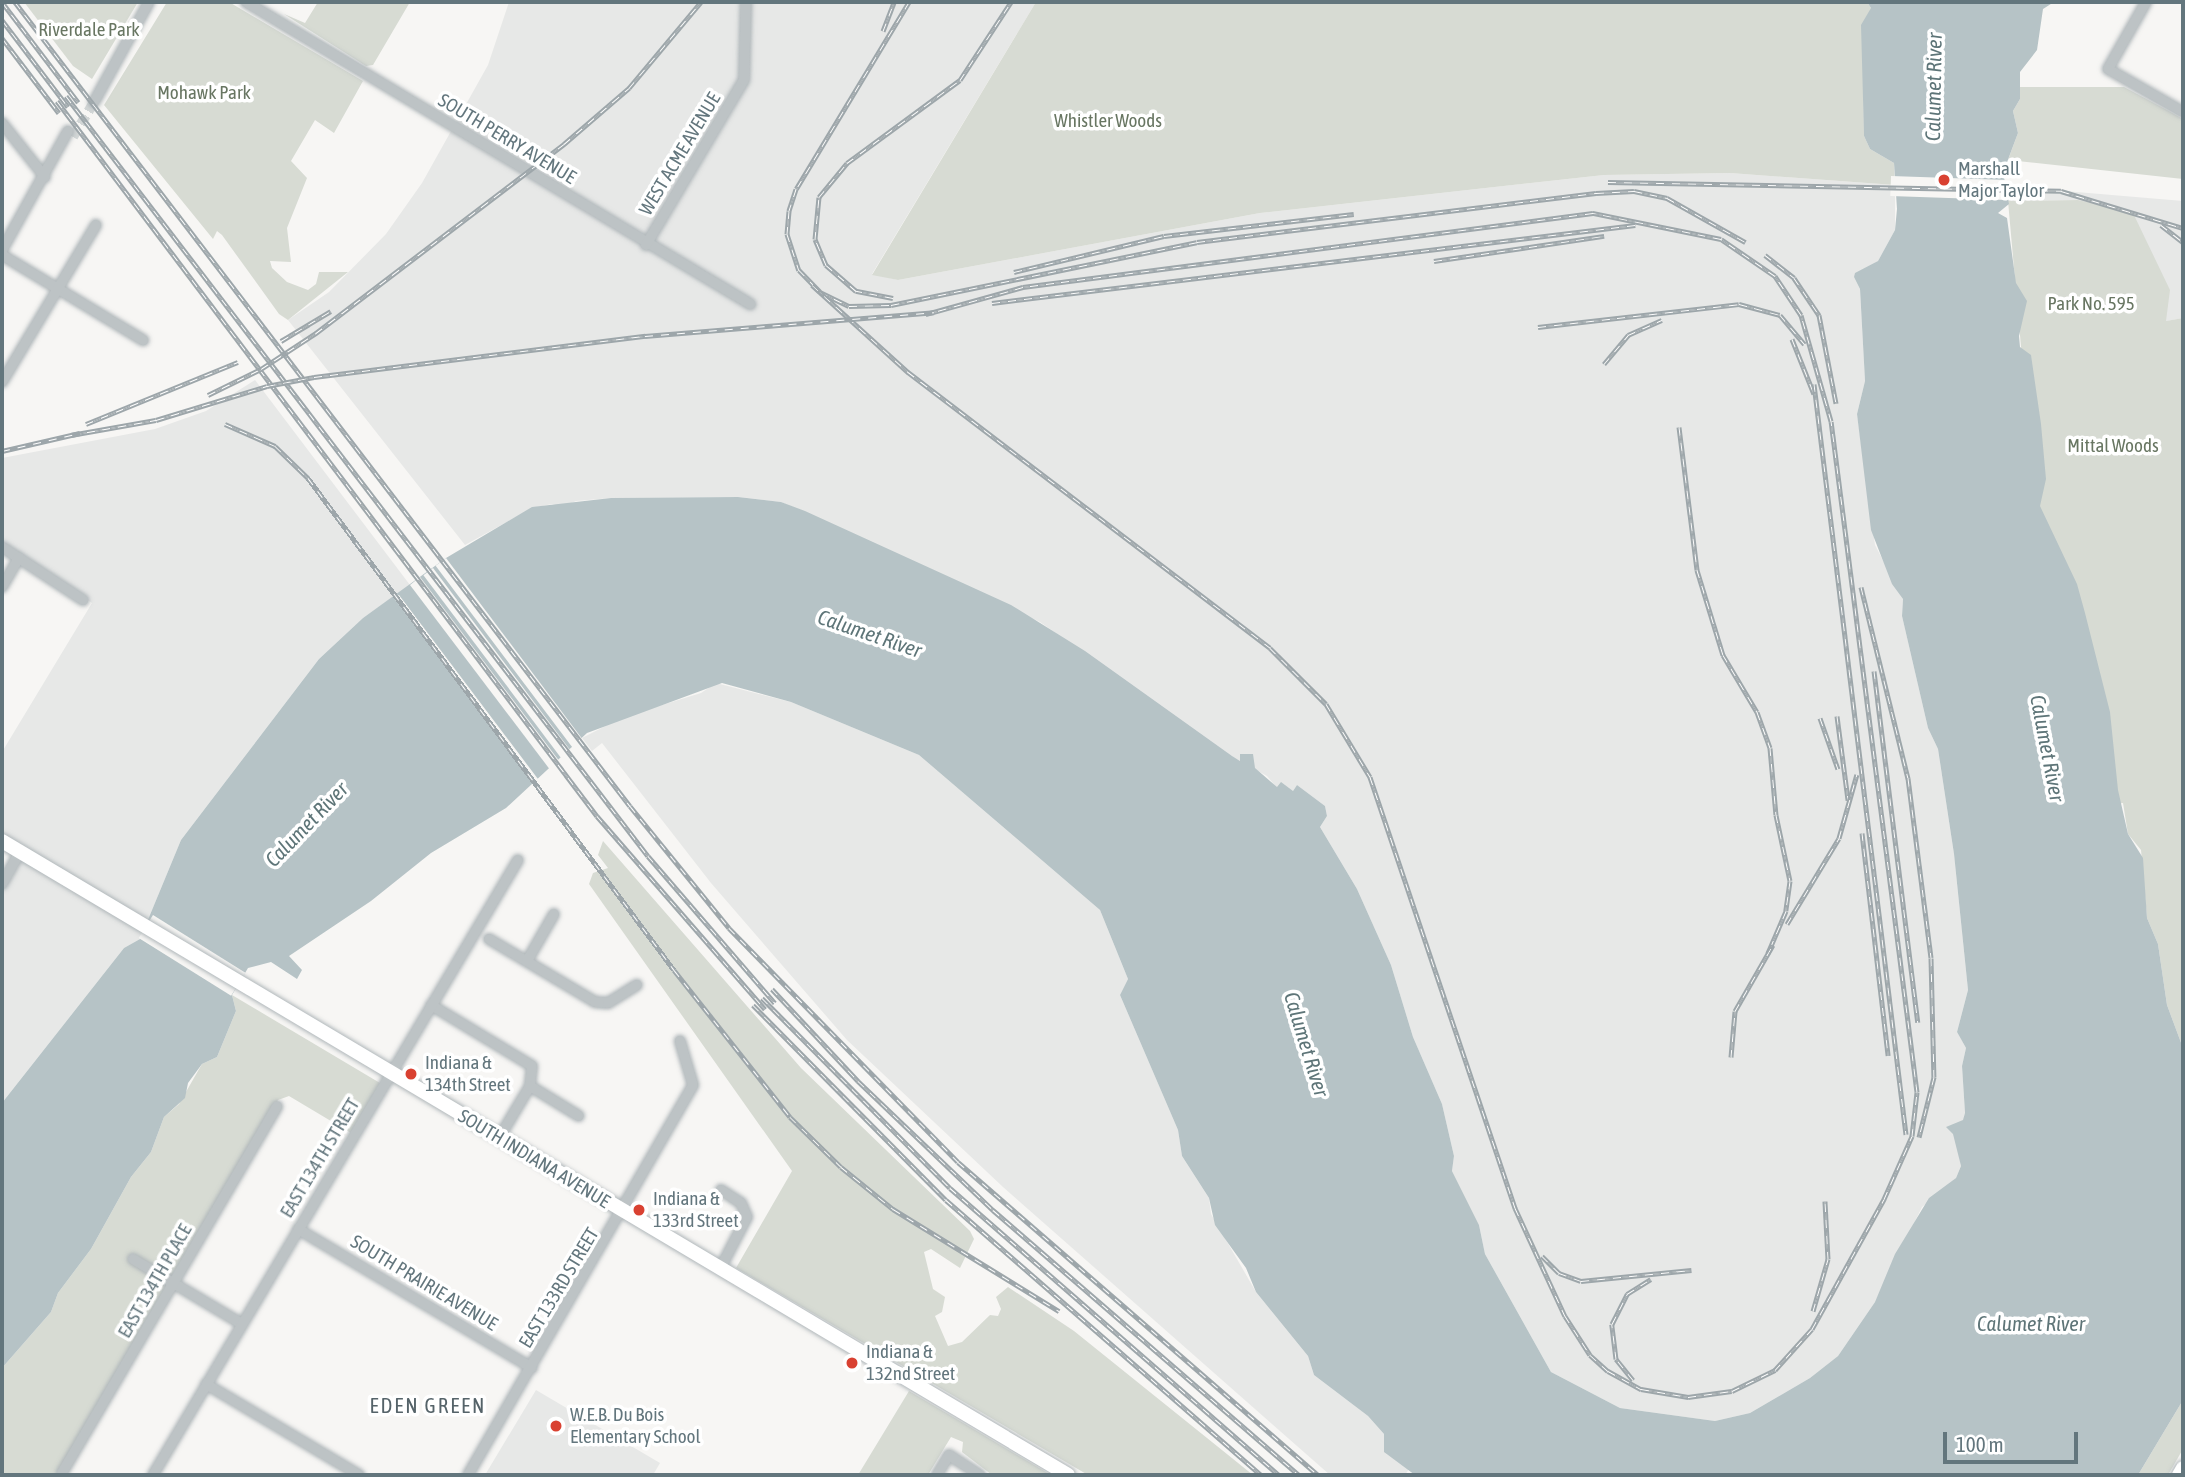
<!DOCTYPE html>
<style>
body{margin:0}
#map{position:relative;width:2185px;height:1477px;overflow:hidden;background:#f7f6f4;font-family:"Asap Condensed",sans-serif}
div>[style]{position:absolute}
.built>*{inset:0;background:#e7e8e7}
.green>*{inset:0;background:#d7dbd3}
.water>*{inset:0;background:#b6c3c6}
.pier>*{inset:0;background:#f7f6f4;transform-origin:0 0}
.street-tunnel>*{height:10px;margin-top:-5px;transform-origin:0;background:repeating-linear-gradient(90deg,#d2d6d6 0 10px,transparent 0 15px)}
.roads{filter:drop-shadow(0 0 2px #b0b7ba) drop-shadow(0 0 2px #b0b7ba)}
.street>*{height:10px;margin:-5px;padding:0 5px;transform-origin:5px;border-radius:5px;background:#bdc3c5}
.secondary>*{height:14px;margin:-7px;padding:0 7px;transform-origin:7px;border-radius:7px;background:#fff}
.rail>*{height:5px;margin-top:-2.5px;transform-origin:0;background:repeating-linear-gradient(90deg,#fff 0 8px,#9da6aa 0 16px);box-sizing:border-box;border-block:2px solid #9da6aa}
.dots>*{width:19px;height:19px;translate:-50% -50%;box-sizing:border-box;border:4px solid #fff;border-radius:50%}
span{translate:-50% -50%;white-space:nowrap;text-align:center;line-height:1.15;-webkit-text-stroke:7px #fff;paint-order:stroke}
.park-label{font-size:19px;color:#687662}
.street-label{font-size:19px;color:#63767d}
.poi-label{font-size:19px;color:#63767d}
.left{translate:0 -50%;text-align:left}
.water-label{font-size:21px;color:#5e7578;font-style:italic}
.neighbourhood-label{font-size:21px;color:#556369;letter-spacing:2px}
.frame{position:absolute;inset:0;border:4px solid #63767d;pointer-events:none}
.scale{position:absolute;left:1943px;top:1432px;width:135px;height:32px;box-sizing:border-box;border:4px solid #63767d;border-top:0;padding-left:9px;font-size:21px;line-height:24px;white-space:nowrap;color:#63767d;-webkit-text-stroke:5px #fff;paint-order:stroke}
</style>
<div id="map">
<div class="built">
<i style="clip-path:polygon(509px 2px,1036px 2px,872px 274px,898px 280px,1260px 213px,1604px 175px,1730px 173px,1895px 185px,1895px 230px,1878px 261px,1854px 277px,1860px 289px,1865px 381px,1857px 414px,1875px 545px,1903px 599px,1902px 616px,1928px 728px,1938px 749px,1954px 854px,1968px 990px,1957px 1032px,1966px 1048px,1962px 1066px,1965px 1113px,1964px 1120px,1953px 1126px,1961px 1166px,1956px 1178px,1922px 1207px,1875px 1302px,1838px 1356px,1810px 1378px,1750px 1413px,1715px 1421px,1620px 1408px,1551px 1372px,1485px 1254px,1479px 1225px,1452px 1171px,1454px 1156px,1442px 1104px,1413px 1037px,1391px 965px,1357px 889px,1320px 827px,1327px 816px,1325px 806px,1297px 785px,1293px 791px,1277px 788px,1267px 776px,1231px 756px,1040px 622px,781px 502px,738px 497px,611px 498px,576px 501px,563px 507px,552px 504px,532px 508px,465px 545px,288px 320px,329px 292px,386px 234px,422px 183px,488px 65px)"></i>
<i style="clip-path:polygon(2004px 186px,2183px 201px,2183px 318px,2156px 323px,2079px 200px,2008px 201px)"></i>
<i style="clip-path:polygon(255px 380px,410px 585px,363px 618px,319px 659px,181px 840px,140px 939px,124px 948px,2px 1103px,2px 888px,24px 852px,2px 838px,2px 752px,92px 603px,2px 548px,2px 458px,155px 429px,206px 411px)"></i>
<i style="clip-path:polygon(716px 683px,791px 702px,919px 755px,1100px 910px,1128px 979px,1120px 995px,1178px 1130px,1182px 1156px,1209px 1198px,1211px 1214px,1256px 1292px,1308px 1356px,1314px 1375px,1368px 1416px,1384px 1434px,1387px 1454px,1409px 1469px,1405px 1475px,1330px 1475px,1003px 1187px,847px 1040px,711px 883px,602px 743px,592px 751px,582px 738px,623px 717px,701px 693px)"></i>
<i style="clip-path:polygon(536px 1390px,660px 1463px,653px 1475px,485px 1475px)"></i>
</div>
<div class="green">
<i style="clip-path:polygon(24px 2px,138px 2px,92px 79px,73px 66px)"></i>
<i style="clip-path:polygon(167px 2px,229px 2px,363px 81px,334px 133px,315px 120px,291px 161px,307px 178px,287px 228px,291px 262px,270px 261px,272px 268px,287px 282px,308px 290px,316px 284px,319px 272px,348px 272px,288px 320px,279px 314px,222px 235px,217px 231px,213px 239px,104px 105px)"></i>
<i style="clip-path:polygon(318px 2px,410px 2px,373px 65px,366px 66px,284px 14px,305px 23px)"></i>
<i style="clip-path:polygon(1036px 2px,1867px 2px,1871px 8px,1863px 45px,1864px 136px,1870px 149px,1894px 163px,1895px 185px,1730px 173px,1604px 175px,1260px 213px,898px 280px,872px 275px)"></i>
<i style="clip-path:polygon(2018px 87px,2124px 87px,2167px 110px,2183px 119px,2183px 179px,2008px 160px,2018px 133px,2013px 111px,2020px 99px)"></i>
<i style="clip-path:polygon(2078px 200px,2133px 213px,2170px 290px,2166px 321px,2183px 318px,2183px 1048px,2167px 1005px,2158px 944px,2147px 918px,2141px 850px,2128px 834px,2123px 803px,2113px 804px,2034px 492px,2008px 201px)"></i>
<i style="clip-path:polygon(603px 841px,801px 1068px,970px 1231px,974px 1239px,960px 1268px,931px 1249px,924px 1252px,933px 1289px,945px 1297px,942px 1312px,935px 1316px,948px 1346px,962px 1342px,990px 1315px,998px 1316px,1001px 1309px,996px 1297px,1008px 1287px,1074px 1331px,1253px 1475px,1088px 1475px,736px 1268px,792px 1171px,589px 884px,593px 873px,608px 868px,598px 855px)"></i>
<i style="clip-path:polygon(232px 995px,380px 1083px,351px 1133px,289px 1096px,278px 1100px,58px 1475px,2px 1475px,2px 1368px,51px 1312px,58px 1293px,91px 1249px,131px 1177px,151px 1152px,164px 1117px,179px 1104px,202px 1064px,217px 1057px,236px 1011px)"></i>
<i style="clip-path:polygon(909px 1391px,960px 1421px,1051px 1475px,992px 1475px,962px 1452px,963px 1442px,951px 1437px,928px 1475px,858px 1475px)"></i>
<i style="clip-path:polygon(2183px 1400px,2183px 1449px,2168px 1475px,2138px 1475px)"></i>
</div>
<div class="water">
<i style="clip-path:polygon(1867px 2px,2054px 2px,2043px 9px,2037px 50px,2020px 72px,2020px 99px,2013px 111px,2018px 133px,2006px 165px,1997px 170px,2004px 177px,2009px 204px,1998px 213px,2007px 218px,2016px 283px,2027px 301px,2019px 336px,2020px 347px,2031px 355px,2041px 424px,2046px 479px,2040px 506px,2077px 584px,2085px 613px,2110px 712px,2118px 790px,2128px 834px,2143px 858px,2147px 918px,2158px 944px,2167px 1005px,2183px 1048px,2183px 1400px,2138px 1475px,1415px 1475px,1384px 1452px,1384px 1434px,1368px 1416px,1314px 1375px,1308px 1356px,1256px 1292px,1246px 1268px,1215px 1225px,1209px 1198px,1182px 1156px,1178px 1130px,1120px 995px,1128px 979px,1100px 910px,919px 755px,791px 702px,722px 683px,587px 733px,506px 808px,431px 853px,371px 901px,289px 956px,302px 970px,297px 979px,271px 962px,248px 968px,232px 995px,236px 1011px,217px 1057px,202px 1064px,188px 1083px,185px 1098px,164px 1117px,151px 1152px,131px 1177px,91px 1249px,58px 1293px,51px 1312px,2px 1368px,2px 1103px,124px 948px,140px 939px,181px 840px,319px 659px,363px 618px,446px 558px,532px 507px,611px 498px,738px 497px,781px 502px,805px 511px,1011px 605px,1085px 651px,1232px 756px,1240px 761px,1240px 754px,1253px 754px,1255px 768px,1277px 787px,1281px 782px,1293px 791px,1297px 785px,1325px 806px,1327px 816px,1320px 827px,1357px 889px,1391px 965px,1413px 1037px,1442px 1104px,1454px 1156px,1452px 1171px,1479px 1225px,1485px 1254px,1551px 1372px,1620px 1408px,1715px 1421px,1750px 1413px,1810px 1378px,1838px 1356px,1875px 1302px,1895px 1254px,1929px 1198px,1956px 1178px,1961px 1166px,1953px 1134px,1946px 1127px,1963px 1120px,1965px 1113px,1962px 1066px,1966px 1048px,1957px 1032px,1968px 990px,1954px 854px,1938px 749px,1928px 728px,1902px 616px,1903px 599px,1892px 584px,1871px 530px,1857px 414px,1865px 381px,1860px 289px,1854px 277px,1855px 273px,1878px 261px,1895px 230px,1897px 209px,1894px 163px,1870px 149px,1864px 136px,1861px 25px,1871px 8px)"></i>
</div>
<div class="pier">
<i style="left:1891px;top:176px;width:117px;height:20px;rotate:2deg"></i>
<i style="left:446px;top:558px;width:229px;height:13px;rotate:53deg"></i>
<i style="left:433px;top:568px;width:230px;height:12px;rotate:53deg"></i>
<i style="clip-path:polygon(420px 577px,560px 762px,555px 769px,551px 771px,410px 585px)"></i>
<i style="clip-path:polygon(399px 595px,541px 783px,540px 784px,536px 785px,394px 598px)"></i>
<i style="left:153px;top:915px;width:109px;height:27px;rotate:32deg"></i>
</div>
<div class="street-tunnel">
<i style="left:73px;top:137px;width:41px;rotate:-59deg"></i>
</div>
<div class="roads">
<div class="street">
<i style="left:246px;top:2px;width:588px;rotate:30.93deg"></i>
<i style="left:2146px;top:2px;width:77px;rotate:119.6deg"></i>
<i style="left:2108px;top:69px;width:86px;rotate:29.8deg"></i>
<i style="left:94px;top:102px;width:114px;rotate:-61.2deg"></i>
<i style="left:2px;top:123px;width:69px;rotate:51.5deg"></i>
<i style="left:646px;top:245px;width:192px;rotate:-59.3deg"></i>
<i style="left:744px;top:80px;width:78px;rotate:-88.5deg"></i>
<i style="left:2px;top:250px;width:136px;rotate:-61deg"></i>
<i style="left:2px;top:255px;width:165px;rotate:31.1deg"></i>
<i style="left:2px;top:382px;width:183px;rotate:-59.1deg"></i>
<i style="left:2px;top:547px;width:97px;rotate:33.2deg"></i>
<i style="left:2px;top:587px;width:34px;rotate:-60deg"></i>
<i style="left:2px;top:884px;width:37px;rotate:-61deg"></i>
<i style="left:489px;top:939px;width:123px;rotate:30.7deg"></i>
<i style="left:595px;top:1002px;width:13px;rotate:4deg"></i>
<i style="left:608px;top:1003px;width:34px;rotate:-32deg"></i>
<i style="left:527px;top:961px;width:54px;rotate:-60.1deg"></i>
<i style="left:431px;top:1005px;width:118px;rotate:31.1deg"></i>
<i style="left:532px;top:1066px;width:20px;rotate:96deg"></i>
<i style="left:530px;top:1086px;width:61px;rotate:120.8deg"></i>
<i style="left:530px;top:1086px;width:57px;rotate:31.5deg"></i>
<i style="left:298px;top:1229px;width:272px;rotate:30.7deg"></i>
<i style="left:133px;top:1259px;width:127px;rotate:30.8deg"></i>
<i style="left:720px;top:1269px;width:59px;rotate:-62.6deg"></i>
<i style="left:747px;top:1217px;width:15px;rotate:-113deg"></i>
<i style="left:741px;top:1203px;width:24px;rotate:-147deg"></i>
<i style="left:206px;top:1384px;width:178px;rotate:30.7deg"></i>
<i style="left:62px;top:1473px;width:425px;rotate:-59.6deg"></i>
<i style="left:153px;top:1475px;width:715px;rotate:-59.31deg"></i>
<i style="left:468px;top:1475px;width:450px;rotate:-60deg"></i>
<i style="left:693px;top:1085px;width:46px;rotate:-106.5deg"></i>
<i style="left:937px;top:1475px;width:23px;rotate:-59deg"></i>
<i style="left:949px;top:1455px;width:37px;rotate:33deg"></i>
</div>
<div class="secondary">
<i style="left:2px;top:841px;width:1240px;rotate:30.74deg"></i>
<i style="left:2179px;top:1475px;width:8px;rotate:-60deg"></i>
</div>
</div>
<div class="rail">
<i style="left:2px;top:2px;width:126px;rotate:52.8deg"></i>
<i style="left:15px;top:2px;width:1012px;rotate:52.59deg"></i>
<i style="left:630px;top:806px;width:157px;rotate:50.9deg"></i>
<i style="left:729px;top:928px;width:327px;rotate:45.6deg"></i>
<i style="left:958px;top:1162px;width:477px;rotate:41deg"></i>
<i style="left:909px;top:2px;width:218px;rotate:121.1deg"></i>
<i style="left:796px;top:189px;width:23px;rotate:108deg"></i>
<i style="left:789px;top:211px;width:23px;rotate:95deg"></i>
<i style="left:787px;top:234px;width:38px;rotate:72deg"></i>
<i style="left:799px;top:270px;width:30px;rotate:46deg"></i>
<i style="left:820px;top:292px;width:32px;rotate:26deg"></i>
<i style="left:849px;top:306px;width:42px;rotate:-1.4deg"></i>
<i style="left:891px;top:305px;width:312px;rotate:-11.6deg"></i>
<i style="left:1197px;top:242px;width:402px;rotate:-7deg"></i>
<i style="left:1596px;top:193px;width:38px;rotate:-3deg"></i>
<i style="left:1634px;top:191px;width:34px;rotate:12deg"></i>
<i style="left:1667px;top:198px;width:90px;rotate:29.4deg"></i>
<i style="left:2px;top:20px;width:109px;rotate:52.8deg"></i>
<i style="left:883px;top:31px;width:31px;rotate:-69deg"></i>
<i style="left:2px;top:38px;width:94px;rotate:52.8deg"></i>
<i style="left:66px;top:96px;width:957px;rotate:52.56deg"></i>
<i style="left:648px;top:856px;width:194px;rotate:49.2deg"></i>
<i style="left:57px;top:101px;width:896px;rotate:52.94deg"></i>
<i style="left:597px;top:816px;width:256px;rotate:49deg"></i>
<i style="left:1608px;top:182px;width:453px;rotate:1.1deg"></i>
<i style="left:2061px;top:191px;width:127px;rotate:16.9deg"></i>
<i style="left:2161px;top:225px;width:28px;rotate:38deg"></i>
<i style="left:1765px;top:255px;width:37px;rotate:38deg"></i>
<i style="left:1794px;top:278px;width:45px;rotate:56deg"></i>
<i style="left:1819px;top:315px;width:90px;rotate:79.1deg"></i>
<i style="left:1434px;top:261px;width:172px;rotate:-8.4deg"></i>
<i style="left:1014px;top:272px;width:154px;rotate:-13.5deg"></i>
<i style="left:1164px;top:236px;width:191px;rotate:-6.6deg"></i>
<i style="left:812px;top:285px;width:130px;rotate:42.2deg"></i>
<i style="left:908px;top:372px;width:455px;rotate:37.3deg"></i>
<i style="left:1270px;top:648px;width:79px;rotate:45deg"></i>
<i style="left:1326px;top:704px;width:85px;rotate:58.9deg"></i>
<i style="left:1370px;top:777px;width:455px;rotate:71.4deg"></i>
<i style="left:1515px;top:1208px;width:119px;rotate:65.2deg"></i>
<i style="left:1565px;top:1316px;width:46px;rotate:57.3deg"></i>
<i style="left:1590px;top:1355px;width:24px;rotate:42deg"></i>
<i style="left:1608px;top:1371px;width:38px;rotate:29deg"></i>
<i style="left:1641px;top:1389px;width:48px;rotate:9.7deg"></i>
<i style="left:1688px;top:1397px;width:44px;rotate:-7.8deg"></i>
<i style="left:1732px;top:1391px;width:48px;rotate:-26deg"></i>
<i style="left:1775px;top:1370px;width:55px;rotate:-47.9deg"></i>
<i style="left:1812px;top:1329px;width:149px;rotate:-61deg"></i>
<i style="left:1884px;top:1199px;width:69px;rotate:-66deg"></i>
<i style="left:1912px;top:1136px;width:44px;rotate:-83.5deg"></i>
<i style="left:1917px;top:1092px;width:676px;rotate:-97.3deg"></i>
<i style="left:1831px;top:421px;width:110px;rotate:-105.8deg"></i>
<i style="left:1801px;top:315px;width:47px;rotate:-123.7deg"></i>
<i style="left:1775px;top:276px;width:65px;rotate:-145.6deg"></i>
<i style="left:1721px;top:239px;width:131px;rotate:-168.5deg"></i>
<i style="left:1593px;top:213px;width:575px;rotate:172.6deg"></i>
<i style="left:1023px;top:287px;width:101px;rotate:164.4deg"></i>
<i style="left:893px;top:298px;width:38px;rotate:-169deg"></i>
<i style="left:856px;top:291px;width:40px;rotate:-139deg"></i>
<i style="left:826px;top:265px;width:28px;rotate:-113deg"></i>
<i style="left:815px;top:239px;width:42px;rotate:-84.6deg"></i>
<i style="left:819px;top:197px;width:44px;rotate:-50.5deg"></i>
<i style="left:847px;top:163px;width:140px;rotate:-36.3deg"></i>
<i style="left:960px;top:80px;width:93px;rotate:-56.8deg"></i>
<i style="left:992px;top:303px;width:648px;rotate:-6.92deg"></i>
<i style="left:1538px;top:327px;width:202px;rotate:-6.5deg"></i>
<i style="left:1739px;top:304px;width:42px;rotate:15deg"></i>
<i style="left:1780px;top:315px;width:38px;rotate:50deg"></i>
<i style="left:1792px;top:339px;width:59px;rotate:68.2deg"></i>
<i style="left:281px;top:341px;width:58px;rotate:-31deg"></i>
<i style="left:1604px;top:364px;width:38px;rotate:-50deg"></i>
<i style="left:1628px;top:335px;width:37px;rotate:-24deg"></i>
<i style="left:1814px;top:384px;width:756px;rotate:83.01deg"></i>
<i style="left:208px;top:395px;width:59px;rotate:-26.1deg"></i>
<i style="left:261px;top:369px;width:66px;rotate:-33.2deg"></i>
<i style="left:316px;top:333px;width:312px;rotate:-37.3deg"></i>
<i style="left:564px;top:144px;width:86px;rotate:-40.7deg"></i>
<i style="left:629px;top:88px;width:112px;rotate:-50.1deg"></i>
<i style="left:86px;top:424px;width:164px;rotate:-22.2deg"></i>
<i style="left:225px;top:424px;width:55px;rotate:23.7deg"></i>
<i style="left:275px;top:446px;width:46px;rotate:44.1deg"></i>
<i style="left:308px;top:478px;width:613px;rotate:53.35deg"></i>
<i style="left:674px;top:970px;width:187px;rotate:51.7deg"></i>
<i style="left:790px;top:1117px;width:71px;rotate:44.4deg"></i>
<i style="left:841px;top:1167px;width:67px;rotate:38.9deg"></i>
<i style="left:893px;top:1209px;width:195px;rotate:31.6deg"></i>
<i style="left:1679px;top:427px;width:144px;rotate:82.8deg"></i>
<i style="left:1697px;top:570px;width:89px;rotate:73deg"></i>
<i style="left:1723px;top:655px;width:66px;rotate:59.2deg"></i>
<i style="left:1757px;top:712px;width:38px;rotate:70deg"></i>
<i style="left:1770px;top:748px;width:67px;rotate:84.9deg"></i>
<i style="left:1776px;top:815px;width:67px;rotate:78deg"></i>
<i style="left:1790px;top:881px;width:30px;rotate:98deg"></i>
<i style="left:1786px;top:911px;width:46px;rotate:113.2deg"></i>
<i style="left:71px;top:435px;width:86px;rotate:-10deg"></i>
<i style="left:156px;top:420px;width:116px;rotate:-17deg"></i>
<i style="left:267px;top:386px;width:48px;rotate:-10.8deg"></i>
<i style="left:314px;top:377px;width:334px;rotate:-7.1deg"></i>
<i style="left:645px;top:336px;width:290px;rotate:-4.7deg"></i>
<i style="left:2px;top:451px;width:80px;rotate:-13deg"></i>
<i style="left:1861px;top:587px;width:197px;rotate:76.2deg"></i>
<i style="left:1908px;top:778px;width:181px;rotate:82.7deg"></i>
<i style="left:1931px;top:958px;width:119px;rotate:88.6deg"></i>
<i style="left:1934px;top:1077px;width:62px;rotate:104deg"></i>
<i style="left:1874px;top:671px;width:354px;rotate:82.9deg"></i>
<i style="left:1837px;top:716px;width:85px;rotate:82.5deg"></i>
<i style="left:1820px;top:718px;width:54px;rotate:70.6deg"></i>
<i style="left:1862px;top:833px;width:224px;rotate:83.3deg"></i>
<i style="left:1787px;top:924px;width:100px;rotate:-58.8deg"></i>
<i style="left:1839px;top:838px;width:66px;rotate:-74.3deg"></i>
<i style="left:772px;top:989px;width:126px;rotate:46.9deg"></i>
<i style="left:858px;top:1081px;width:187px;rotate:43.7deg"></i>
<i style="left:993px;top:1210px;width:405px;rotate:40.9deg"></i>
<i style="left:762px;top:998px;width:267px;rotate:45.3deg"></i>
<i style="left:950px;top:1188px;width:437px;rotate:41.1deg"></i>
<i style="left:753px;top:1005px;width:274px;rotate:45.3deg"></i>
<i style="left:946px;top:1200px;width:418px;rotate:41.1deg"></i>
<i style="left:1731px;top:1057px;width:46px;rotate:-85deg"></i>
<i style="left:1735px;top:1011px;width:76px;rotate:-60.1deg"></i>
<i style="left:1542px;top:1256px;width:24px;rotate:45deg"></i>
<i style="left:1559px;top:1273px;width:23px;rotate:20deg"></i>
<i style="left:1581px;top:1281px;width:111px;rotate:-5.7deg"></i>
<i style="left:1813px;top:1311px;width:54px;rotate:-73.9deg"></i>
<i style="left:1828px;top:1259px;width:58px;rotate:-93deg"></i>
<i style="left:1633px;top:1380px;width:27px;rotate:-129deg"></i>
<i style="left:1616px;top:1359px;width:35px;rotate:-97deg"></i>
<i style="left:1612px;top:1324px;width:34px;rotate:-63deg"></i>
<i style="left:1627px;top:1294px;width:28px;rotate:-32deg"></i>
</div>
<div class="dots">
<i style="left:1944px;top:180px;background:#d94131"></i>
<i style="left:411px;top:1074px;background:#d94131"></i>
<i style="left:639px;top:1210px;background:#d94131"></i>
<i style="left:852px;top:1363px;background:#d94131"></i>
<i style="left:556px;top:1426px;background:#d94131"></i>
</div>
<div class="park-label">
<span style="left:89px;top:30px">Riverdale Park</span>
<span style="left:204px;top:93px">Mohawk Park</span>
<span style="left:1108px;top:121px">Whistler Woods</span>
<span style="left:2091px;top:304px">Park No. 595</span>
<span style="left:2113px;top:446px">Mittal Woods</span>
</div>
<div class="street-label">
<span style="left:507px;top:139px;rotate:31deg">SOUTH PERRY AVENUE</span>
<span style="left:680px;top:154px;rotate:-59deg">WEST ACME AVENUE</span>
<span style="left:320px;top:1158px;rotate:-59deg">EAST 134TH STREET</span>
<span style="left:534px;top:1159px;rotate:31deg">SOUTH INDIANA AVENUE</span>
<span style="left:155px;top:1281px;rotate:-60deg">EAST 134TH PLACE</span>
<span style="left:424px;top:1283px;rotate:31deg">SOUTH PRAIRIE AVENUE</span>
<span style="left:559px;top:1288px;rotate:-59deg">EAST 133RD STREET</span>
</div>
<div class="poi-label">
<span class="left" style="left:1958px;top:180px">Marshall<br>Major Taylor</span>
<span class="left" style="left:425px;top:1074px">Indiana &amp;<br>134th Street</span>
<span class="left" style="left:653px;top:1210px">Indiana &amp;<br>133rd Street</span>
<span class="left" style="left:866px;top:1363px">Indiana &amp;<br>132nd Street</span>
<span class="left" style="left:570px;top:1426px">W.E.B. Du Bois<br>Elementary School</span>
</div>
<div class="water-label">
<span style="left:1933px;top:87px;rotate:-89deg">Calumet River</span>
<span style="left:870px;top:633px;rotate:19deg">Calumet River</span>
<span style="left:2048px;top:748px;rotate:79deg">Calumet River</span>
<span style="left:306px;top:824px;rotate:-46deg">Calumet River</span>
<span style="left:1307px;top:1044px;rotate:73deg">Calumet River</span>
<span style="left:2031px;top:1323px">Calumet River</span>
</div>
<div class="neighbourhood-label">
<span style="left:428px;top:1405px">EDEN GREEN</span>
</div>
<div class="frame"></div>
<div class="scale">100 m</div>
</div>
